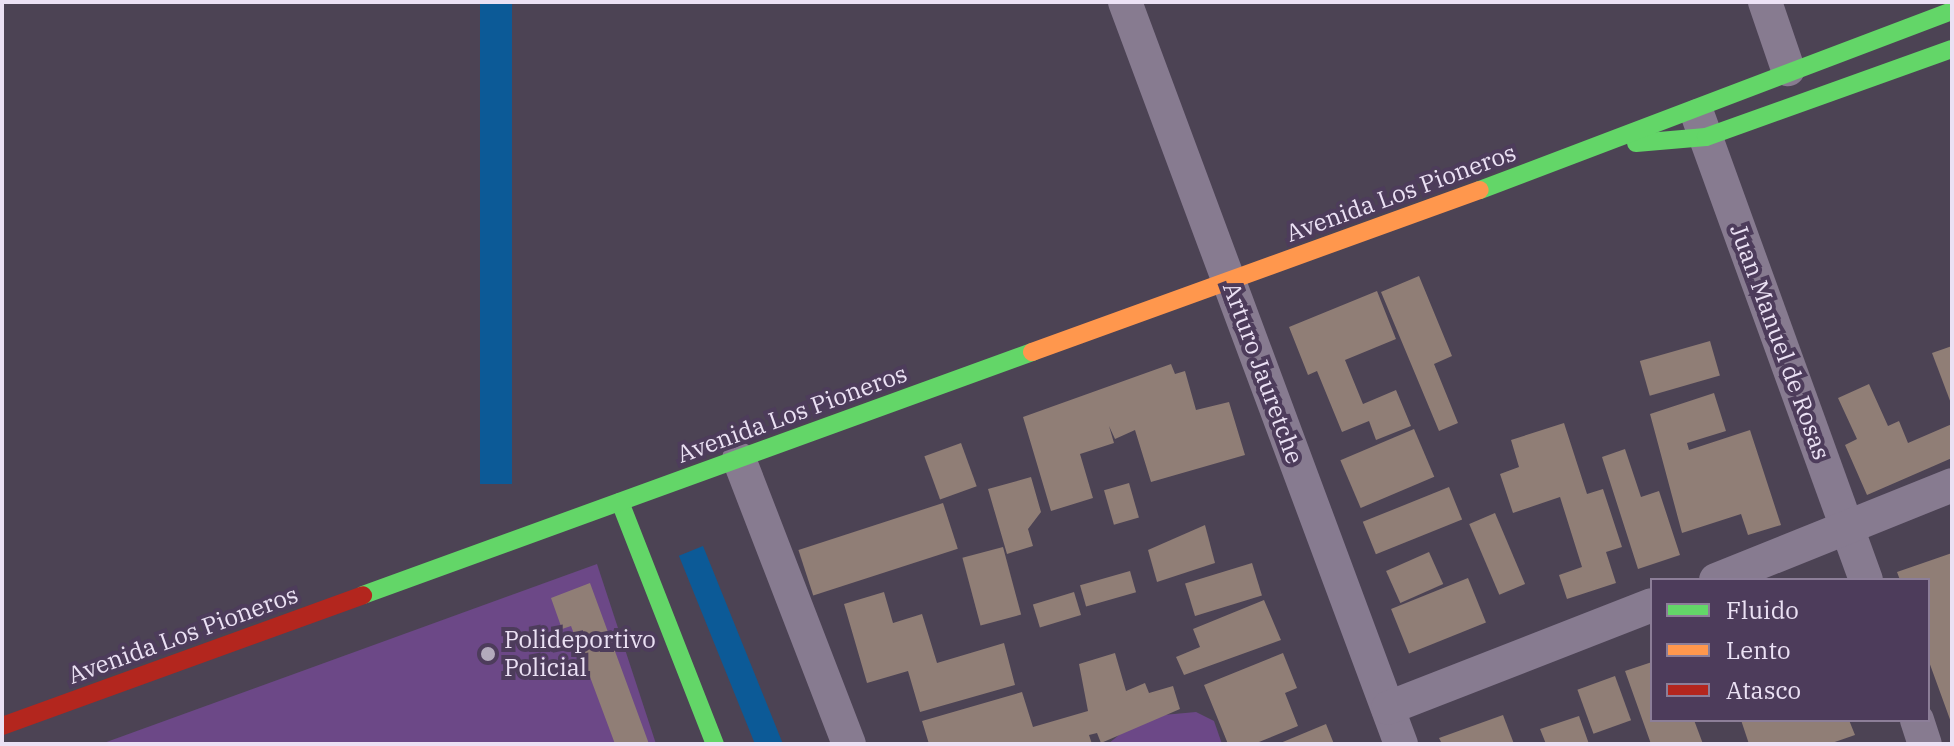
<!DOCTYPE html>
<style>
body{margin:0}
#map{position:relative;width:1954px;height:746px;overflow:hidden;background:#4c4354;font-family:"IBM Plex Serif",serif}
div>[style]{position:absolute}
.green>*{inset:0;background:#6c4887}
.water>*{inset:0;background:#0c5a97;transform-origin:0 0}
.building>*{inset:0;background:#907e76;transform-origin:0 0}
.street>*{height:34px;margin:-17px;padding:0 17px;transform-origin:17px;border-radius:17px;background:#877b90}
.fast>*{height:18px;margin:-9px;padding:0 9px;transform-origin:9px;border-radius:9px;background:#63d668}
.slow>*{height:18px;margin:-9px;padding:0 9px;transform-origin:9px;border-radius:9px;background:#ff974d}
.jam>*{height:18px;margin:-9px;padding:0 9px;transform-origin:9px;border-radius:9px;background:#b3261e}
.dots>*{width:22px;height:22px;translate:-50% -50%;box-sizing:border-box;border:4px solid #4d3c5b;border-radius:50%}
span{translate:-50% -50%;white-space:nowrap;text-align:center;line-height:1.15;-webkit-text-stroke:8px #4d3c5b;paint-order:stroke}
.street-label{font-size:24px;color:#ebe1f4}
.poi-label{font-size:24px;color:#ebe1f4}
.left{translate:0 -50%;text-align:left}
.frame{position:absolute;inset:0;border:4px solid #ebe1f4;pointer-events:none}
.legend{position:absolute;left:1650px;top:578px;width:280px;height:144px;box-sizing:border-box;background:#4d3c5b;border:2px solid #8c7e98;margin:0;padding:10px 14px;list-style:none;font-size:24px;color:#ebe1f4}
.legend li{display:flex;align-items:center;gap:16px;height:40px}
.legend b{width:40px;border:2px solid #8c7e98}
</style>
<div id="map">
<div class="green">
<i style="clip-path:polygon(597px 564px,656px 744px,101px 744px)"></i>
<i style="clip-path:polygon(1196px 712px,1214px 721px,1222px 744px,1108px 744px,1141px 717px)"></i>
</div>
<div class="water">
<i style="left:480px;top:2px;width:32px;height:482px"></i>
<i style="left:703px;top:546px;width:214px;height:26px;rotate:68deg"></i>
</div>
<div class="building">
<i style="clip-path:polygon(1419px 276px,1452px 356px,1434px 364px,1458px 423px,1439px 431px,1381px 292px)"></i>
<i style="clip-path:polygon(1377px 291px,1396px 339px,1345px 360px,1363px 404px,1396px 390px,1411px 426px,1376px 440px,1369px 421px,1342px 432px,1317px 371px,1308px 375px,1289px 327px)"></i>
<i style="left:1710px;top:341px;width:36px;height:73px;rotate:74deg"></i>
<i style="clip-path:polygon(1952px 346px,1952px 406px,1932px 353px)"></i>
<i style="clip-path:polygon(1171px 364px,1175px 374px,1185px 371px,1196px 410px,1229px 402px,1245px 455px,1151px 482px,1135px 430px,1115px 439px,1109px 426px,1114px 443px,1080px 454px,1093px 498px,1051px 511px,1023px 417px)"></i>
<i style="clip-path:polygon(1869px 384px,1888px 426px,1899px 421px,1908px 443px,1952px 424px,1952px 458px,1867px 495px,1845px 445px,1857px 439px,1838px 398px)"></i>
<i style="clip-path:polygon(1714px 393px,1726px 431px,1687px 443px,1689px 450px,1750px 430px,1781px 525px,1748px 535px,1741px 514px,1682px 533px,1650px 414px)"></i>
<i style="clip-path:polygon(1564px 423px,1587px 494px,1603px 489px,1622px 547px,1606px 552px,1616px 583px,1567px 599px,1559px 575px,1582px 567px,1560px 497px,1513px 513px,1500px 474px,1519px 467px,1511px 440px)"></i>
<i style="left:1414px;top:429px;width:52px;height:80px;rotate:67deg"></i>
<i style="left:961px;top:443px;width:46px;height:39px;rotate:70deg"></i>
<i style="clip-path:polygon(1625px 449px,1641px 497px,1659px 491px,1680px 555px,1638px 569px,1602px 457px)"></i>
<i style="clip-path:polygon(1031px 477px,1041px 512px,1028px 529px,1033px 546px,1007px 554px,988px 489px)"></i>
<i style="left:1129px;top:483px;width:36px;height:26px;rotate:74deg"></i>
<i style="left:1449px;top:487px;width:35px;height:93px;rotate:68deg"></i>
<i style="left:943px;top:503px;width:48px;height:152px;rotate:72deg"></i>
<i style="left:1495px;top:513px;width:77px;height:28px;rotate:67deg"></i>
<i style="clip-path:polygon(1205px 525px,1215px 563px,1157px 582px,1148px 550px)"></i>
<i style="left:1003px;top:547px;width:70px;height:42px;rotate:75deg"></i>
<i style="left:1429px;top:552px;width:35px;height:47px;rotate:66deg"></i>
<i style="clip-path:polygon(1952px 553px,1952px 725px,1928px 659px,1928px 580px,1900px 580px,1897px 572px)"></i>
<i style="left:1252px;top:563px;width:34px;height:70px;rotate:73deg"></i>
<i style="left:1130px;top:571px;width:22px;height:52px;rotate:74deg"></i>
<i style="left:1468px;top:578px;width:48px;height:83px;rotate:68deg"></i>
<i style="clip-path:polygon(590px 583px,649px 744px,615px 744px,571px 626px,562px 629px,551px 598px)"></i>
<i style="clip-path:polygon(884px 592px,893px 623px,922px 614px,937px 663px,1004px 643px,1015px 685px,920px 712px,908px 671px,867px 683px,844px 604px)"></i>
<i style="left:1074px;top:592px;width:24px;height:43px;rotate:73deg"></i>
<i style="clip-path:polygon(1264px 600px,1281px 640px,1184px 675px,1176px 657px,1200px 647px,1193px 629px)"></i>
<i style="clip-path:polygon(1115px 653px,1126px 691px,1145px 683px,1149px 693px,1173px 686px,1180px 709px,1101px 743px,1097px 733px,1089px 735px,1092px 744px,929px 744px,922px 721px,1022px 692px,1033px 727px,1088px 711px,1079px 664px)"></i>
<i style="clip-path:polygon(1283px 653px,1297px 688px,1285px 693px,1298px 726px,1254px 744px,1228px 744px,1204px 685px)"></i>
<i style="clip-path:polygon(1652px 662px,1652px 720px,1694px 720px,1703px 744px,1651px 744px,1625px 671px)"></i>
<i style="left:1615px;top:676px;width:47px;height:40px;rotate:70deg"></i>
<i style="clip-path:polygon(1503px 715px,1514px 744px,1442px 744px,1439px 738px)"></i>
<i style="clip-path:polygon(1579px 716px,1589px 744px,1546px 744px,1540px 729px)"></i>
<i style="clip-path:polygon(1741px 720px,1849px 720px,1855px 735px,1829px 744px,1749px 744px)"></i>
<i style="clip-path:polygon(1326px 724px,1334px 744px,1278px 744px)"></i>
</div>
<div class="street">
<i style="left:1125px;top:2px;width:792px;rotate:69.6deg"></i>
<i style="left:1765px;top:2px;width:71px;rotate:71.1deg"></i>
<i style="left:1698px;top:116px;width:493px;rotate:70.1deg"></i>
<i style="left:739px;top:459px;width:305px;rotate:68.9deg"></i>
<i style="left:1716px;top:580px;width:254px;rotate:-21.9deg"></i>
<i style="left:1388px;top:708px;width:283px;rotate:-21.3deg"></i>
<i style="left:1917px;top:720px;width:25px;rotate:72deg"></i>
</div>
<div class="fast">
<i style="left:1636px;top:143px;width:70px;rotate:-4.9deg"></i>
<i style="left:1706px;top:137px;width:261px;rotate:-19.7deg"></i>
<i style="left:1480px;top:190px;width:505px;rotate:-20.77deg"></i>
<i style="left:620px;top:502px;width:260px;rotate:68.6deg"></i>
<i style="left:363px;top:595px;width:712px;rotate:-19.96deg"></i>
</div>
<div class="slow">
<i style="left:1032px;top:352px;width:476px;rotate:-19.9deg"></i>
</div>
<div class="jam">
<i style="left:2px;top:726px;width:384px;rotate:-19.9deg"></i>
</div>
<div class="dots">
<i style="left:488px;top:654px;background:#b3aabc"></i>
</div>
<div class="street-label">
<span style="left:1401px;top:193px;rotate:-20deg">Avenida Los Pioneros</span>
<span style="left:1780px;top:342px;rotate:70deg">Juan Manuel de Rosas</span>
<span style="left:1263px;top:373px;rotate:70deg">Arturo Jauretche</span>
<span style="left:792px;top:414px;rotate:-20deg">Avenida Los Pioneros</span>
<span style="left:183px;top:635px;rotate:-20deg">Avenida Los Pioneros</span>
</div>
<div class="poi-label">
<span class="left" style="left:504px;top:654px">Polideportivo<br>Policial</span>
</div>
<div class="frame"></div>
<ul class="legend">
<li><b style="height:10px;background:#63d668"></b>Fluido</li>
<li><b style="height:10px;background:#ff974d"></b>Lento</li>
<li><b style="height:10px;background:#b3261e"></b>Atasco</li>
</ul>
</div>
